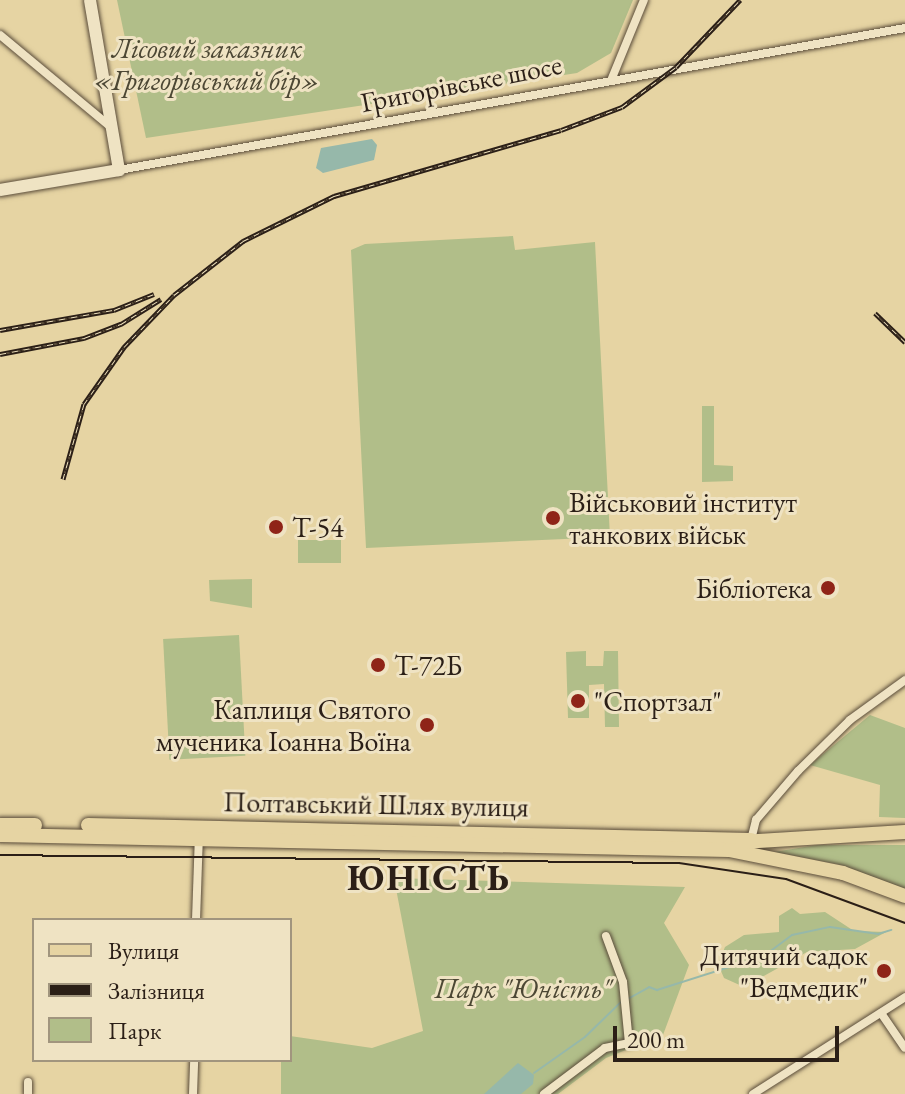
<!DOCTYPE html>
<meta charset="utf-8">
<style>
body{margin:0}
#map{position:relative;width:905px;height:1094px;overflow:hidden;background:#e6d4a3;font-family:"EB Garamond",serif}
div>[style]{position:absolute}
.green>*{inset:0;background:#b1be89;transform-origin:0 0}
.water>*{inset:0;background:#96b8aa}
.stream>*{height:2px;margin:-1px;padding:0 1px;transform-origin:1px;border-radius:1px;background:#96b8aa}
.roads{filter:drop-shadow(0 0 2px #5a4c3a) drop-shadow(0 0 2px #5a4c3a)}
.street>*{height:8px;margin:-4px;padding:0 4px;transform-origin:4px;border-radius:4px;background:#efe3c3}
.secondary>*{height:12px;margin:-6px;padding:0 6px;transform-origin:6px;border-radius:6px;background:#efe3c3}
.primary>*{height:14px;margin:-7px;padding:0 7px;transform-origin:7px;border-radius:7px;background:#e6d4a3}
.tram>*{height:2px;margin:-1px;padding:0 1px;transform-origin:1px;border-radius:1px;background:#2b1f17}
.rail>*{height:5px;margin-top:-2.5px;transform-origin:0;background:repeating-linear-gradient(90deg,#efe3c3 0 6px,#2b1f17 0 12px);box-sizing:border-box;border-block:2px solid #2b1f17}
.dots>*{width:22px;height:22px;translate:-50% -50%;box-sizing:border-box;border:4px solid #efe3c3;border-radius:50%}
span{translate:-50% -50%;white-space:nowrap;text-align:center;line-height:1.15;-webkit-text-stroke:6px #efe3c3;paint-order:stroke}
.park-label{font-size:28px;color:#4c4734;font-style:italic}
.street-label{font-size:28px;color:#2b1f17}
.poi-label{font-size:28px;color:#2b1f17}
.left{translate:0 -50%;text-align:left}
.right{translate:-100% -50%;text-align:right}
.district-label{font-size:36px;color:#2b1f17;font-weight:700;letter-spacing:2px}
.legend{position:absolute;left:32px;top:918px;width:260px;height:144px;box-sizing:border-box;background:#efe3c3;border:2px solid #a1957e;margin:0;padding:10px 14px;list-style:none;font-size:24px;color:#2b1f17}
.legend li{display:flex;align-items:center;gap:16px;height:40px}
.legend b{width:40px;border:2px solid #a1957e}
.scale{position:absolute;left:613px;top:1026px;width:226px;height:36px;box-sizing:border-box;border:4px solid #2b1f17;border-top:0;padding-left:10px;font-size:24px;line-height:28px;white-space:nowrap;color:#2b1f17;-webkit-text-stroke:6px #efe3c3;paint-order:stroke}
</style>
<div id="map">
<div class="green">
<i style="clip-path:polygon(117px 0,633px 0,611px 53px,577px 73px,146px 138px)"></i>
<i style="clip-path:polygon(513px 236px,515px 250px,595px 242px,610px 537px,366px 548px,351px 250px,365px 244px)"></i>
<i style="clip-path:polygon(702px 406px,714px 406px,714px 465px,733px 466px,733px 481px,702px 482px)"></i>
<i style="left:341px;top:540px;width:23px;height:43px;rotate:90deg"></i>
<i style="clip-path:polygon(252px 579px,252px 608px,210px 601px,209px 580px)"></i>
<i style="left:239px;top:635px;width:121px;height:76px;rotate:87deg"></i>
<i style="clip-path:polygon(586px 651px,586px 666px,603px 666px,604px 651px,618px 651px,619px 727px,605px 727px,604px 684px,589px 685px,589px 718px,568px 718px,566px 652px)"></i>
<i style="clip-path:polygon(870px 715px,905px 728px,905px 818px,879px 817px,880px 785px,810px 765px)"></i>
<i style="clip-path:polygon(817px 845px,905px 845px,905px 889px,837px 864px,774px 852px)"></i>
<i style="clip-path:polygon(394px 878px,685px 887px,664px 923px,689px 965px,663px 1035px,606px 1058px,558px 1094px,281px 1094px,281px 1060px,290px 1060px,290px 1036px,372px 1048px,423px 1031px)"></i>
<i style="clip-path:polygon(792px 908px,800px 914px,825px 912px,854px 931px,886px 932px,855px 949px,807px 952px,744px 987px,724px 978px,718px 964px,725px 947px,744px 935px,779px 932px,779px 916px)"></i>
</div>
<div class="water">
<i style="clip-path:polygon(372px 139px,377px 145px,374px 160px,323px 173px,316px 168px,321px 148px)"></i>
<i style="clip-path:polygon(518px 1063px,534px 1075px,533px 1084px,521px 1094px,484px 1094px)"></i>
</div>
<div class="stream">
<i style="left:626px;top:1000px;width:26px;rotate:-29deg"></i>
<i style="left:649px;top:987px;width:9px;rotate:21deg"></i>
<i style="left:657px;top:990px;width:112px;rotate:-17.6deg"></i>
<i style="left:764px;top:956px;width:35px;rotate:-37deg"></i>
<i style="left:792px;top:935px;width:39px;rotate:-12deg"></i>
<i style="left:830px;top:927px;width:49px;rotate:8.3deg"></i>
<i style="left:878px;top:934px;width:14px;rotate:-17deg"></i>
<i style="left:534px;top:1073px;width:62px;rotate:-35.2deg"></i>
<i style="left:585px;top:1037px;width:50px;rotate:-44.2deg"></i>
</div>
<div class="roads">
<div class="street">
<i style="left:0;top:35px;width:146px;rotate:39.7deg"></i>
<i style="left:612px;top:78px;width:84px;rotate:-67.7deg"></i>
<i style="left:119px;top:170px;width:799px;rotate:-10.24deg"></i>
<i style="left:751px;top:840px;width:21px;rotate:-76deg"></i>
<i style="left:756px;top:820px;width:65px;rotate:-49.4deg"></i>
<i style="left:798px;top:771px;width:73px;rotate:-44.4deg"></i>
<i style="left:850px;top:720px;width:68px;rotate:-36deg"></i>
<i style="left:196px;top:920px;width:85px;rotate:-88deg"></i>
<i style="left:881px;top:1013px;width:42px;rotate:55.6deg"></i>
<i style="left:28px;top:1094px;width:12px;rotate:-90deg"></i>
<i style="left:193px;top:1094px;width:34px;rotate:-88deg"></i>
<i style="left:544px;top:1094px;width:76px;rotate:-37deg"></i>
<i style="left:605px;top:1048px;width:25px;rotate:-12deg"></i>
<i style="left:629px;top:1043px;width:61px;rotate:-95.6deg"></i>
<i style="left:623px;top:982px;width:49px;rotate:-110.3deg"></i>
<i style="left:753px;top:1094px;width:180px;rotate:-32.5deg"></i>
</div>
<div class="secondary">
<i style="left:0;top:190px;width:121px;rotate:-9.5deg"></i>
<i style="left:119px;top:170px;width:172px;rotate:-99.7deg"></i>
</div>
<div class="primary">
<i style="left:0;top:825px;width:35px"></i>
<i style="left:88px;top:825px;width:663px;rotate:1.3deg"></i>
<i style="left:0;top:835px;width:729px;rotate:1.18deg"></i>
<i style="left:729px;top:850px;width:116px;rotate:11.4deg"></i>
<i style="left:843px;top:873px;width:66px;rotate:20.4deg"></i>
<i style="left:742px;top:842px;width:163px;rotate:-3.5deg"></i>
</div>
</div>
<div class="tram">
<i style="left:0;top:855px;width:679px;rotate:0.68deg"></i>
<i style="left:679px;top:863px;width:108px;rotate:8.5deg"></i>
<i style="left:786px;top:879px;width:127px;rotate:20.3deg"></i>
</div>
<div class="rail">
<i style="left:875px;top:313px;width:42px;rotate:44deg"></i>
<i style="left:0;top:330px;width:116px;rotate:-10deg"></i>
<i style="left:114px;top:310px;width:43px;rotate:-21.8deg"></i>
<i style="left:0;top:354px;width:86px;rotate:-10.8deg"></i>
<i style="left:84px;top:338px;width:40px;rotate:-21deg"></i>
<i style="left:121px;top:324px;width:47px;rotate:-32deg"></i>
<i style="left:63px;top:479px;width:78px;rotate:-74.4deg"></i>
<i style="left:84px;top:404px;width:70px;rotate:-54.9deg"></i>
<i style="left:124px;top:347px;width:72px;rotate:-46.1deg"></i>
<i style="left:174px;top:295px;width:88px;rotate:-38deg"></i>
<i style="left:243px;top:241px;width:102px;rotate:-26.3deg"></i>
<i style="left:334px;top:196px;width:236px;rotate:-16.2deg"></i>
<i style="left:561px;top:130px;width:65px;rotate:-20.7deg"></i>
<i style="left:622px;top:107px;width:67px;rotate:-36.5deg"></i>
<i style="left:676px;top:67px;width:93px;rotate:-46.3deg"></i>
</div>
<div class="dots">
<i style="left:553px;top:518px;background:#8f2418"></i>
<i style="left:276px;top:527px;background:#8f2418"></i>
<i style="left:828px;top:588px;background:#8f2418"></i>
<i style="left:378px;top:665px;background:#8f2418"></i>
<i style="left:578px;top:701px;background:#8f2418"></i>
<i style="left:427px;top:725px;background:#8f2418"></i>
<i style="left:884px;top:971px;background:#8f2418"></i>
</div>
<div class="park-label">
<span style="left:207px;top:64px">Лісовий заказник<br>«Григорівський бір»</span>
<span style="left:523px;top:988px">Парк "Юність"</span>
</div>
<div class="street-label">
<span style="left:461px;top:83px;rotate:-11deg">Григорівське шосе</span>
<span style="left:376px;top:804px;rotate:1deg">Полтавський Шлях вулиця</span>
</div>
<div class="poi-label">
<span class="left" style="left:569px;top:518px">Військовий інститут<br>танкових військ</span>
<span class="left" style="left:292px;top:527px">Т-54</span>
<span class="right" style="left:812px;top:588px">Бібліотека</span>
<span class="left" style="left:394px;top:665px">Т-72Б</span>
<span class="left" style="left:594px;top:701px">"Спортзал"</span>
<span class="right" style="left:411px;top:725px">Каплиця Святого<br>мученика Іоанна Воїна</span>
<span class="right" style="left:868px;top:971px">Дитячий садок<br>"Ведмедик"</span>
</div>
<div class="district-label">
<span style="left:429px;top:878px">ЮНІСТЬ</span>
</div>
<ul class="legend">
<li><b style="height:10px;background:#e6d4a3"></b>Вулиця</li>
<li><b style="height:10px;background:#2b1f17"></b>Залізниця</li>
<li><b style="height:22px;background:#b1be89"></b>Парк</li>
</ul>
<div class="scale">200 m</div>
</div>
